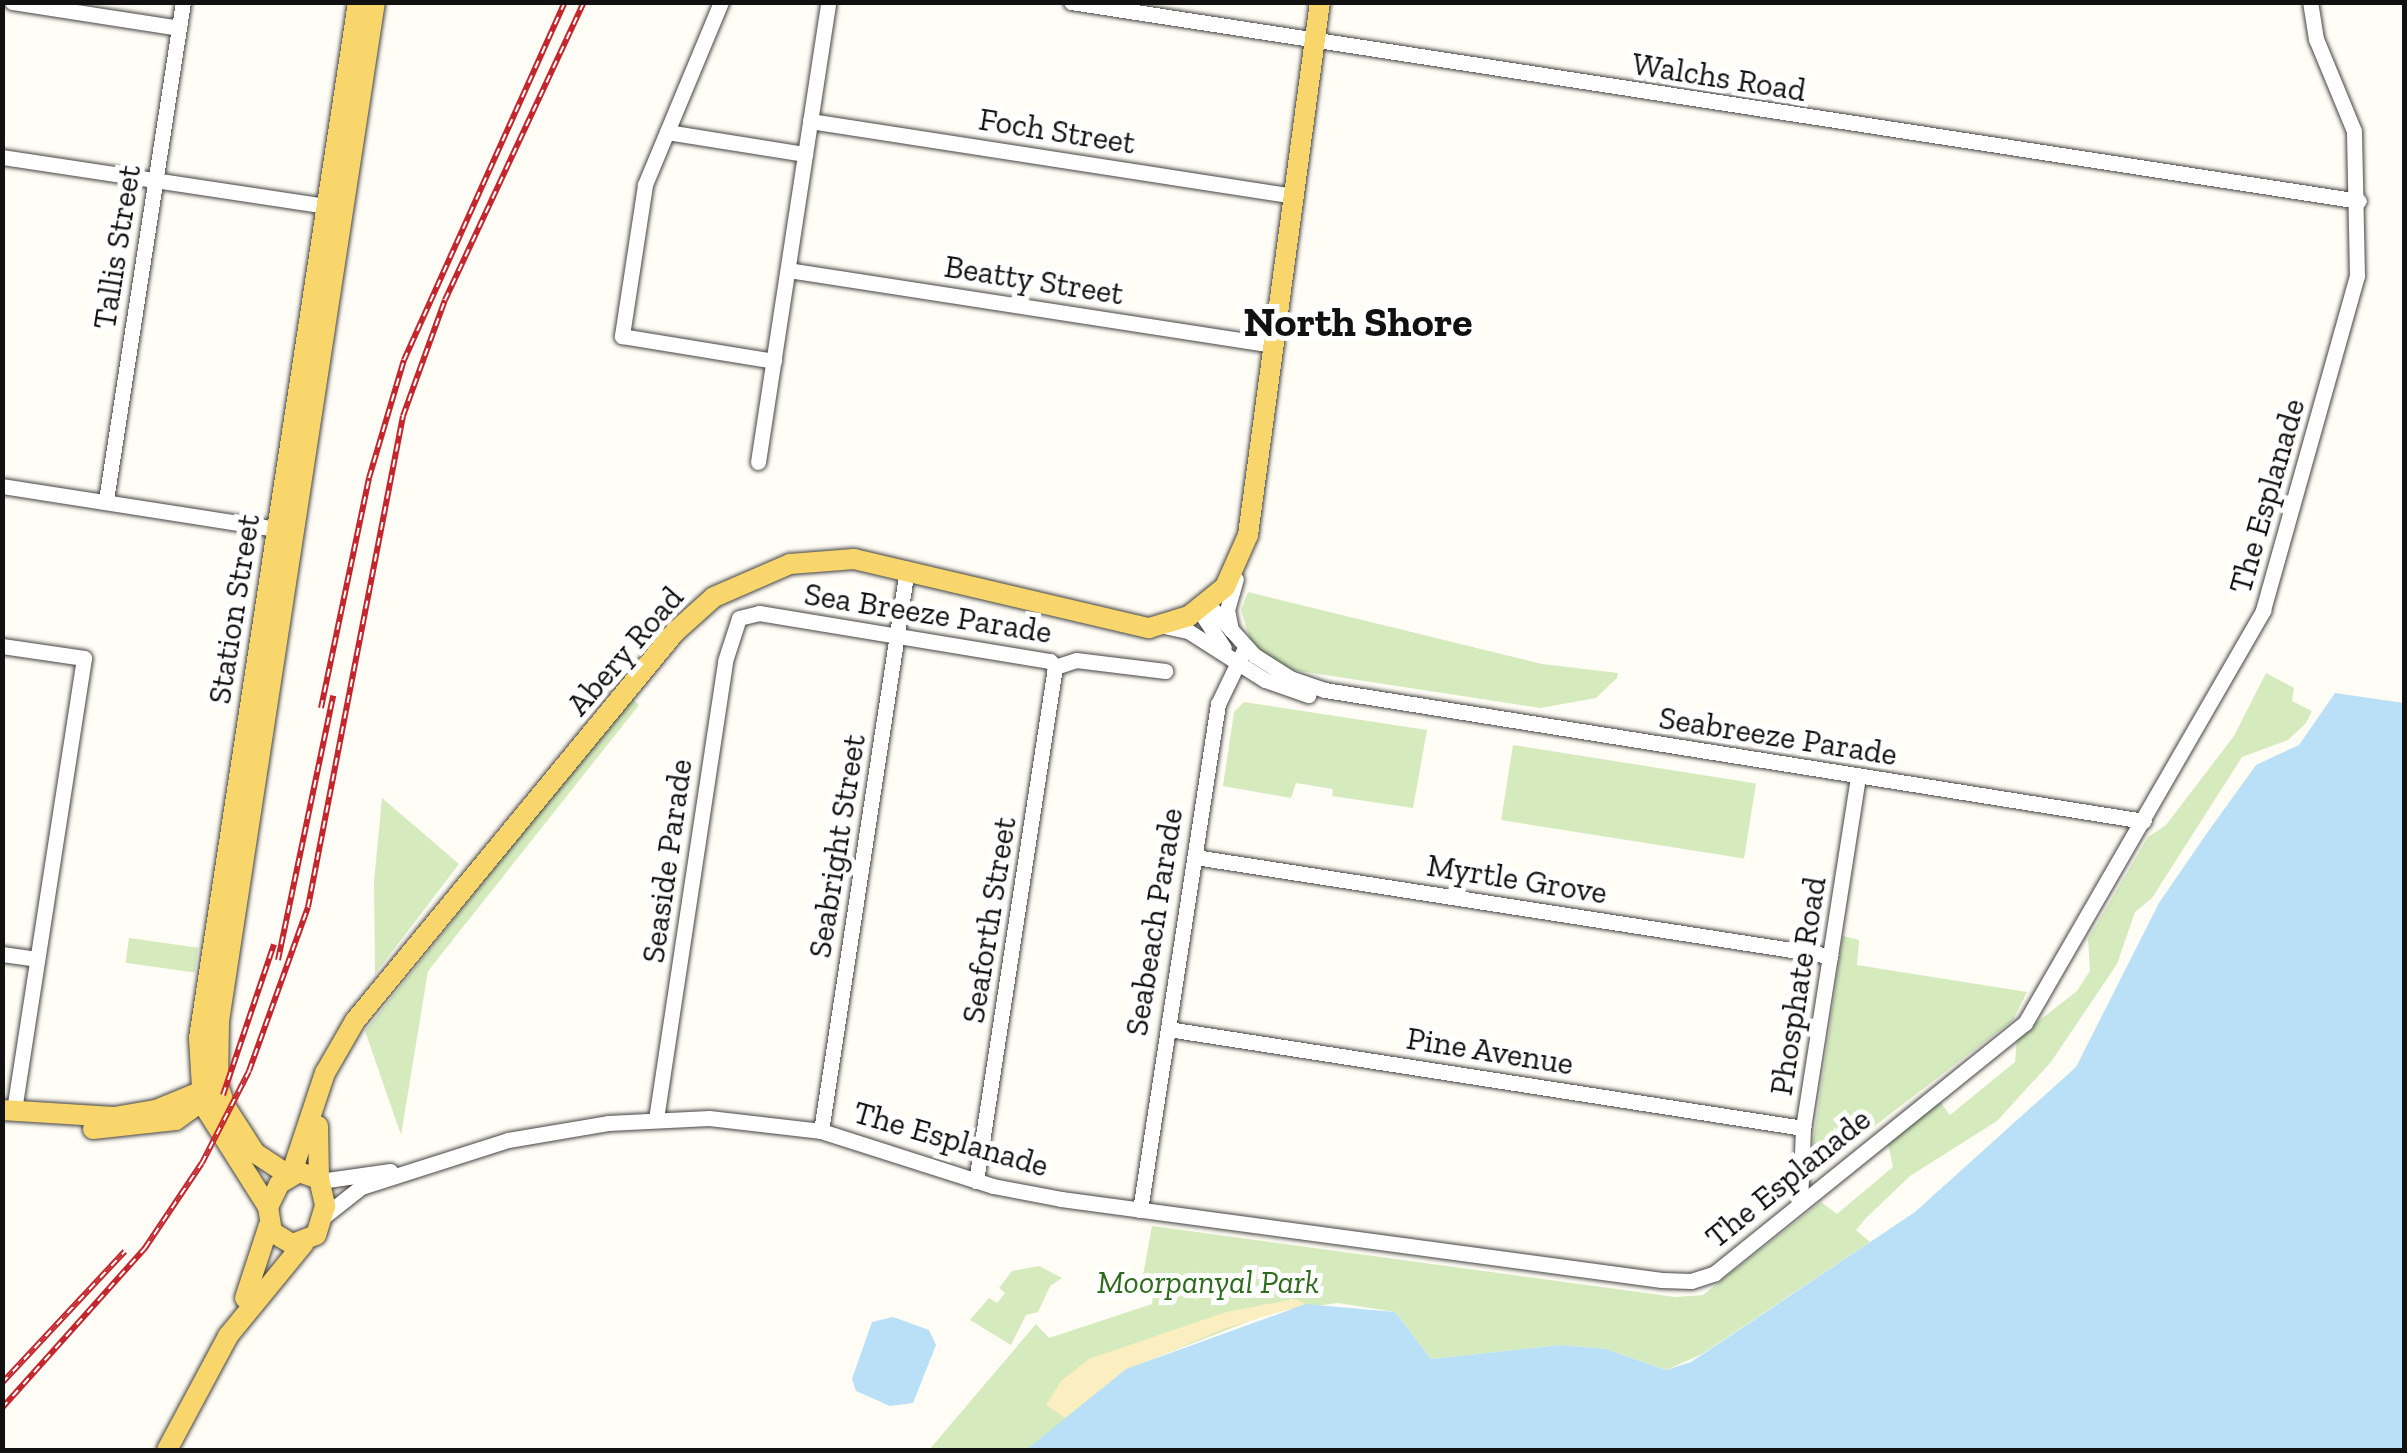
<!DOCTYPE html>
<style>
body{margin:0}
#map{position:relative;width:2407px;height:1453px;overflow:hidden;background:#fffdf5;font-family:"Zilla Slab",serif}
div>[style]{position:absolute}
.green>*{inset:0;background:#d5ebbd;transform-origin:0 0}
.sand>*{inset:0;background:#fbeec1}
.water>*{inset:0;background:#b9e0f7}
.roads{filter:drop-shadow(0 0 2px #444) drop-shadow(0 0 2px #444)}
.minor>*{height:15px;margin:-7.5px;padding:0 7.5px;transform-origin:7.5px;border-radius:7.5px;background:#fff}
.major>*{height:20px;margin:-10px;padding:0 10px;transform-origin:10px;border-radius:10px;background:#f9d66b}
.rail>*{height:6px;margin-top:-3px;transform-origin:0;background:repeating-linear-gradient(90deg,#fff 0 8px,#c4262e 0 16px);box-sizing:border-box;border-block:2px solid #c4262e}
span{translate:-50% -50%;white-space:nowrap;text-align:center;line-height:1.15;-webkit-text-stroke:10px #fff;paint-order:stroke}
.street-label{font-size:32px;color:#111}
.park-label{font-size:32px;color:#2f6b1f;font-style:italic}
.district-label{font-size:42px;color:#111;font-weight:700}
.frame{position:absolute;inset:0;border:5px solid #111;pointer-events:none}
</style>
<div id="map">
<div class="green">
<i style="clip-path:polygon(1248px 592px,1542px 664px,1618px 673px,1617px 678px,1596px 698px,1540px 708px,1286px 669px,1252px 646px,1241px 610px)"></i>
<i style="clip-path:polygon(2266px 673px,2294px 688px,2292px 701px,2312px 711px,2306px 723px,2288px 740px,2242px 757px,2152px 898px,2135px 912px,2117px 964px,2051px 1062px,1997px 1121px,1910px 1176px,1866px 1218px,1856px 1230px,1870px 1242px,1702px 1354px,1666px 1370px,1606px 1349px,1561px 1345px,1431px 1359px,1395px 1312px,1338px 1303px,1276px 1311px,1126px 1369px,1029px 1450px,929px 1450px,1036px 1324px,1049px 1338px,1152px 1304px,1155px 1279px,1143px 1275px,1152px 1226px,1675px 1297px,1703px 1295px,1821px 1202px,1837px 1214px,1893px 1167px,1887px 1140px,1938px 1099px,1950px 1115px,2015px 1062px,2017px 1038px,2077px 991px,2090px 971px,2088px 939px,2148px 837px,2166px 825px,2234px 736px)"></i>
<i style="clip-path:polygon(630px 697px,639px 705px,428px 971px,401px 1135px,365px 1031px)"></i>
<i style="clip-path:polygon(1244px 702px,1427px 730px,1413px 808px,1332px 796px,1333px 789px,1296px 783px,1291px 798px,1223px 786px,1234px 712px)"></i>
<i style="left:1513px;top:745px;width:246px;height:76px;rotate:9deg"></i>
<i style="clip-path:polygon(382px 798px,459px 864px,375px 974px,374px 882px)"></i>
<i style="clip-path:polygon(1843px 936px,1859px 940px,1857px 965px,2027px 992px,2013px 1020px,1808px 1177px)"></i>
<i style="left:129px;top:938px;width:70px;height:25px;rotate:8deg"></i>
<i style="clip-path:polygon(1039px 1266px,1062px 1278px,1050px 1286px,1038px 1312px,1026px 1315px,1011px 1345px,970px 1320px,989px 1298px,997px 1303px,1005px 1293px,999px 1288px,1012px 1271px)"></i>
</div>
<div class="sand">
<i style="clip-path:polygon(1295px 1299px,1306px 1304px,1223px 1329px,1125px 1371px,1065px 1418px,1046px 1405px,1061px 1381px,1089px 1359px,1226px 1312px)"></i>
</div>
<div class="water">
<i style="clip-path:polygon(2335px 693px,2404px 703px,2404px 1450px,1026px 1450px,1126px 1369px,1306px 1304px,1395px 1312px,1431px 1359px,1561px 1345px,1606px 1349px,1666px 1370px,1691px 1362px,1915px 1212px,2076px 1067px,2159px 903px,2207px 833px,2256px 765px,2299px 745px)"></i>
<i style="clip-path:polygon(893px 1317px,929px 1330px,936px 1345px,913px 1403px,890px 1406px,856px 1391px,852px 1379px,872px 1322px)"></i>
</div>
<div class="roads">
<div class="minor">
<i style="left:12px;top:2px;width:169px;rotate:8.8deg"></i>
<i style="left:721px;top:2px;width:198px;rotate:112.6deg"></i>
<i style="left:645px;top:185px;width:153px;rotate:98.7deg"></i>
<i style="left:622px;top:336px;width:154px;rotate:9.3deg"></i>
<i style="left:1071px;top:2px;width:1303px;rotate:8.78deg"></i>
<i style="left:810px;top:121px;width:491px;rotate:8.8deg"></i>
<i style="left:667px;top:132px;width:140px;rotate:9.1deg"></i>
<i style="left:2px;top:157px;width:328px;rotate:8.6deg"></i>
<i style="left:788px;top:270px;width:489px;rotate:8.8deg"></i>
<i style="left:758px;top:462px;width:465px;rotate:-81.3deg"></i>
<i style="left:2px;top:486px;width:277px;rotate:8.9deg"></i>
<i style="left:106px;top:500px;width:504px;rotate:-81.21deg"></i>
<i style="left:1208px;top:604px;width:69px;rotate:48deg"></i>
<i style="left:1254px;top:655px;width:43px;rotate:32.6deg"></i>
<i style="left:1290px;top:678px;width:37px;rotate:19deg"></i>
<i style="left:1325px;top:690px;width:829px;rotate:9.09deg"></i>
<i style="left:1199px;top:610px;width:45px;rotate:56.7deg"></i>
<i style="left:1164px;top:626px;width:25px;rotate:12deg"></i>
<i style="left:1188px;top:631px;width:91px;rotate:32.5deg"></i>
<i style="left:1265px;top:680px;width:46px;rotate:19.2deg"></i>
<i style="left:1231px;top:630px;width:20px;rotate:-101deg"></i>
<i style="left:1227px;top:610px;width:32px;rotate:-74deg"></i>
<i style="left:2px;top:646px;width:83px;rotate:8.3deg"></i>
<i style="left:84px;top:658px;width:459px;rotate:98.8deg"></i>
<i style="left:1195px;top:857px;width:643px;rotate:8.86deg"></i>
<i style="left:2px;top:954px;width:35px;rotate:8deg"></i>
<i style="left:1168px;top:1029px;width:643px;rotate:8.86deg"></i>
<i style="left:656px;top:1119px;width:463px;rotate:-81.4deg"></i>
<i style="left:725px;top:661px;width:45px;rotate:-72deg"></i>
<i style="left:739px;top:618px;width:21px;rotate:-14deg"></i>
<i style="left:759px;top:613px;width:295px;rotate:9.4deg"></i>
<i style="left:1050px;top:661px;width:8px;rotate:50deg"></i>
<i style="left:1055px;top:667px;width:22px;rotate:-18deg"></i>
<i style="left:1076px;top:660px;width:90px;rotate:7deg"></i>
<i style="left:821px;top:1131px;width:569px;rotate:-81.3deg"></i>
<i style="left:320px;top:1181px;width:71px;rotate:-8.1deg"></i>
<i style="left:976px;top:1181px;width:520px;rotate:-81.26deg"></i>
<i style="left:1800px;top:1203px;width:75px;rotate:-87.7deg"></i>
<i style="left:1803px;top:1128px;width:357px;rotate:-81.1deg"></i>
<i style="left:1140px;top:1210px;width:512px;rotate:-81.24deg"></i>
<i style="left:1218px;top:704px;width:62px;rotate:-64.3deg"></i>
<i style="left:323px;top:1217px;width:48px;rotate:-38.3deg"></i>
<i style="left:361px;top:1187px;width:154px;rotate:-17.7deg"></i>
<i style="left:508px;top:1140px;width:101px;rotate:-9.6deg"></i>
<i style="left:608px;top:1123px;width:101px;rotate:-2.8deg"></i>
<i style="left:709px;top:1118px;width:113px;rotate:6.6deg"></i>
<i style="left:821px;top:1131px;width:181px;rotate:17.7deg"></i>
<i style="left:993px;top:1186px;width:69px;rotate:10.8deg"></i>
<i style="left:1061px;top:1199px;width:606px;rotate:7.68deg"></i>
<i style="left:1662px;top:1280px;width:29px;rotate:2deg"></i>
<i style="left:1691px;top:1281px;width:25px;rotate:-18deg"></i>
<i style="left:1715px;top:1273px;width:398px;rotate:-38.9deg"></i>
<i style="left:2025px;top:1023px;width:477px;rotate:-60deg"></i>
<i style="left:2263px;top:610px;width:347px;rotate:-74.3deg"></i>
<i style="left:2357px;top:276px;width:145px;rotate:-91.2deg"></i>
<i style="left:2354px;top:131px;width:100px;rotate:-112.4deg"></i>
<i style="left:2316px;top:39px;width:37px;rotate:-99deg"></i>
</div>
<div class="major">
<i style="left:2px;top:1110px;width:112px;rotate:3.6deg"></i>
<i style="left:114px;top:1117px;width:43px;rotate:-9.5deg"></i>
<i style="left:156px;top:1110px;width:61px;rotate:-22.3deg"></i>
<i style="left:318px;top:1126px;width:53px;rotate:88.9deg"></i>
<i style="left:93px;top:1129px;width:83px;rotate:-6.2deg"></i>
<i style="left:176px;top:1120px;width:41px;rotate:-36deg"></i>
<i style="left:299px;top:1172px;width:21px;rotate:19deg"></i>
<i style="left:319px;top:1179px;width:28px;rotate:77deg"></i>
<i style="left:325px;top:1206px;width:30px;rotate:107deg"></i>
<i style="left:316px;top:1235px;width:26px;rotate:159deg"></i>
<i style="left:292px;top:1244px;width:23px;rotate:-149deg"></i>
<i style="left:272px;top:1232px;width:25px;rotate:-99deg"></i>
<i style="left:268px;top:1207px;width:25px;rotate:-64deg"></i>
<i style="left:279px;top:1184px;width:23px;rotate:-31deg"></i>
<i style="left:291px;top:1175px;width:108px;rotate:-71.6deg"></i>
<i style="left:325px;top:1073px;width:60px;rotate:-60deg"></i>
<i style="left:355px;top:1021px;width:504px;rotate:-50.56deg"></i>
<i style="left:675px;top:632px;width:52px;rotate:-41.9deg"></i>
<i style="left:714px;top:597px;width:83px;rotate:-23.5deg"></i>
<i style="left:790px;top:564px;width:64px;rotate:-4.5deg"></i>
<i style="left:854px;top:559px;width:303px;rotate:13.2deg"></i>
<i style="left:1149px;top:628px;width:42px;rotate:-16.7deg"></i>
<i style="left:1189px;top:616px;width:46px;rotate:-38.9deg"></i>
<i style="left:1225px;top:587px;width:57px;rotate:-66.1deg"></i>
<i style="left:1248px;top:535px;width:538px;rotate:-82.31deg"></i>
<i style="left:290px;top:1176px;width:42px;rotate:-146.7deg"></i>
<i style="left:255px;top:1153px;width:56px;rotate:-122.6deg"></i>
<i style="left:225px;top:1106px;width:23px;rotate:-108deg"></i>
<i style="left:218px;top:1084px;width:63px;rotate:-89.1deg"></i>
<i style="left:219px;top:1021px;width:1031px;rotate:-81.3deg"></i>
<i style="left:268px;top:1207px;width:122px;rotate:-122.3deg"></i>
<i style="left:203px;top:1104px;width:66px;rotate:-93.5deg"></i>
<i style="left:199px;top:1038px;width:1048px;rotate:-81.27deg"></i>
<i style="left:245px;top:1298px;width:77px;rotate:-71.8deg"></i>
<i style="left:167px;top:1450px;width:129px;rotate:-61.8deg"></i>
<i style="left:228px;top:1336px;width:120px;rotate:-50.7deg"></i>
</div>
</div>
<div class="rail">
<i style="left:321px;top:708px;width:235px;rotate:-78.2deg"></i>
<i style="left:369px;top:478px;width:123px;rotate:-73.5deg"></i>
<i style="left:404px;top:360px;width:393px;rotate:-65.8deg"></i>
<i style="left:278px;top:960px;width:270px;rotate:-78.2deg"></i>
<i style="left:223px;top:1095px;width:159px;rotate:-71.3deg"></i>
<i style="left:2px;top:1383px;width:180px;rotate:-47deg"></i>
<i style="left:2px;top:1408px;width:215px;rotate:-48.2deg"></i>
<i style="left:145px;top:1248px;width:102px;rotate:-56.2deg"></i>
<i style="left:202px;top:1163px;width:103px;rotate:-62.9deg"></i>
<i style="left:249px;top:1071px;width:174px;rotate:-70.2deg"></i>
<i style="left:308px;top:907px;width:500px;rotate:-79.05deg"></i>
<i style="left:403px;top:416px;width:123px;rotate:-70.1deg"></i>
<i style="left:445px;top:300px;width:329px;rotate:-65deg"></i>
</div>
<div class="street-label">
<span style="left:1719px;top:77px;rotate:9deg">Walchs Road</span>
<span style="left:1057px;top:131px;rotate:9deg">Foch Street</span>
<span style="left:117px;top:247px;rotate:-81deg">Tallis Street</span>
<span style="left:1034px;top:280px;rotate:9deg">Beatty Street</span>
<span style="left:2267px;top:496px;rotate:-74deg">The Esplanade</span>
<span style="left:234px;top:609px;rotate:-81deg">Station Street</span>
<span style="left:928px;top:613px;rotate:9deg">Sea Breeze Parade</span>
<span style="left:625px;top:651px;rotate:-49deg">Abery Road</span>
<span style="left:1778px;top:736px;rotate:9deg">Seabreeze Parade</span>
<span style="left:837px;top:846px;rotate:-81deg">Seabright Street</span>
<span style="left:667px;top:861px;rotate:-82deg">Seaside Parade</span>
<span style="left:1517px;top:879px;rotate:9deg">Myrtle Grove</span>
<span style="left:989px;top:920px;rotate:-81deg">Seaforth Street</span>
<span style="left:1154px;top:922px;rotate:-81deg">Seabeach Parade</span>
<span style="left:1798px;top:986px;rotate:-81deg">Phosphate Road</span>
<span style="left:1490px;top:1051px;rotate:9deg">Pine Avenue</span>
<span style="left:951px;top:1139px;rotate:16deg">The Esplanade</span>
<span style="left:1788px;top:1178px;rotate:-39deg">The Esplanade</span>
</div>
<div class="park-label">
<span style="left:1208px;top:1282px">Moorpanyal Park</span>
</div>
<div class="district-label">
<span style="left:1358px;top:322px">North Shore</span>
</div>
<div class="frame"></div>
</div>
